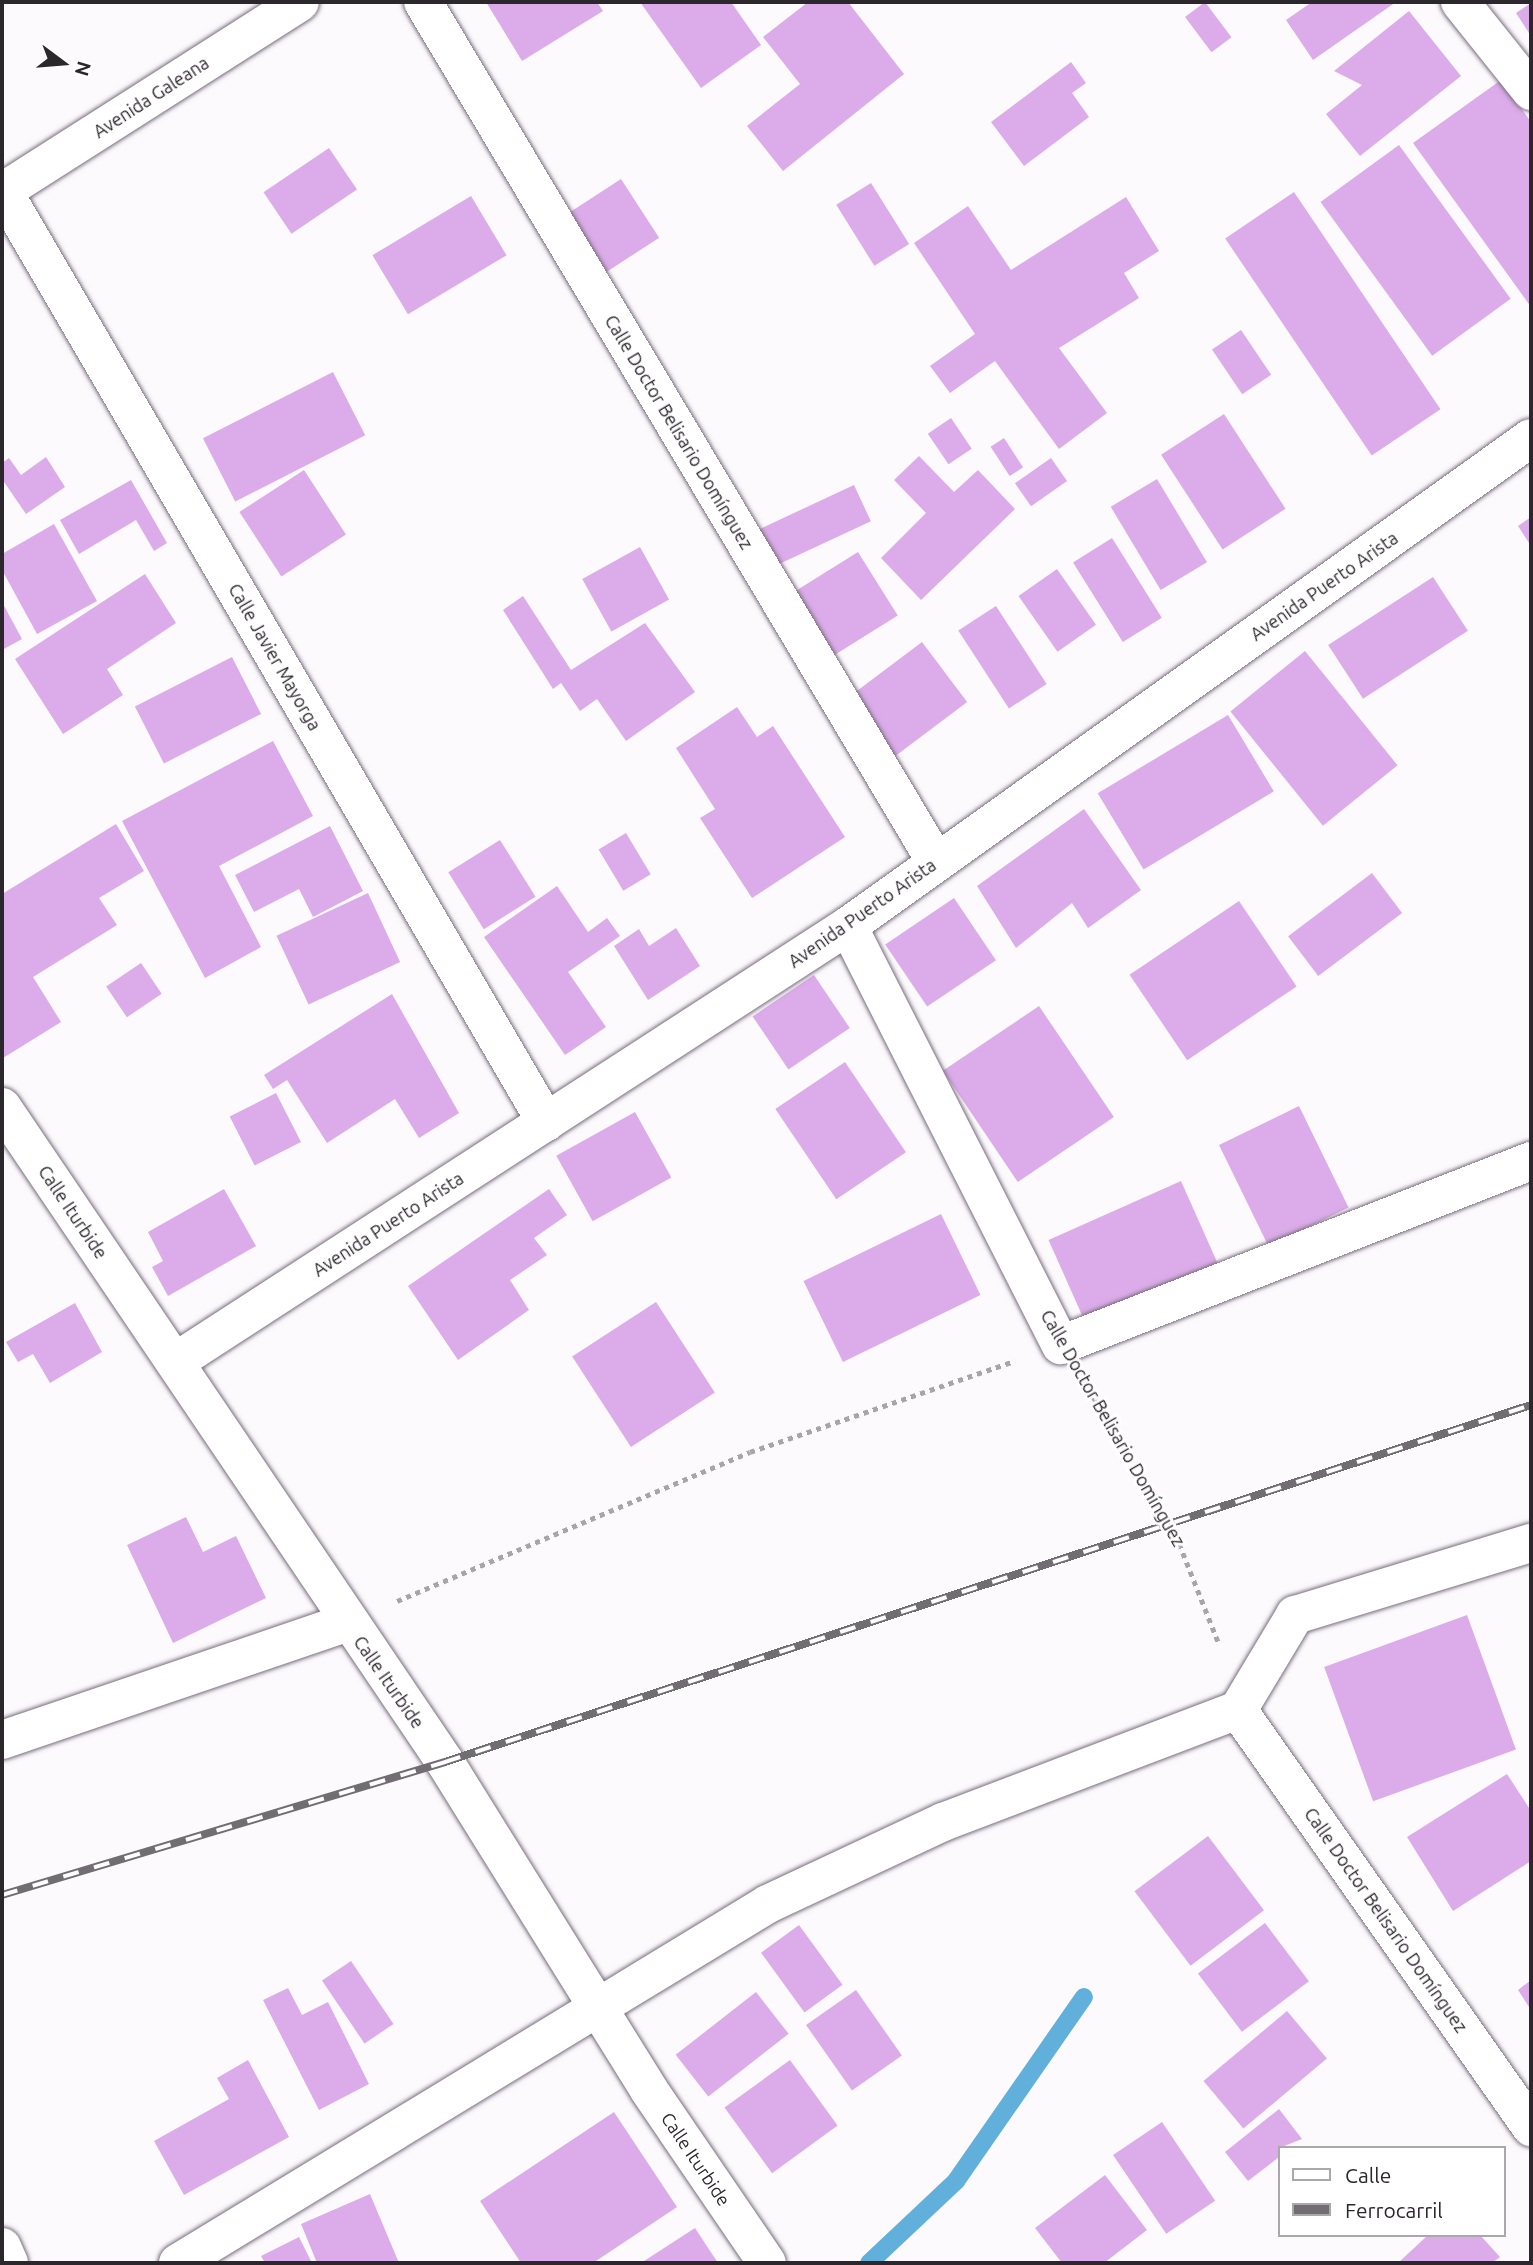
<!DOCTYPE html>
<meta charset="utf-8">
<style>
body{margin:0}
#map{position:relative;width:1533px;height:2265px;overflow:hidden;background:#fdfafe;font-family:Ubuntu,sans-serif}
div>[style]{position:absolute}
.stream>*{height:18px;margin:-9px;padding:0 9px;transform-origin:9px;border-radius:9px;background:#61b0db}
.building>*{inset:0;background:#dcacea;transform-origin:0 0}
.path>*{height:4.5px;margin-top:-2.25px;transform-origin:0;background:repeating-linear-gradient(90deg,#a8a4a9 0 5px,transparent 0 10px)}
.roads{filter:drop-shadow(0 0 2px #796d7d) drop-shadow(0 0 2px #796d7d)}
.pedestrian>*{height:38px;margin:-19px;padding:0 19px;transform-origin:19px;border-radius:19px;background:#fff}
.minor>*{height:38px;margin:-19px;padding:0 19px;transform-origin:19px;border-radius:19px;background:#fff}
.tertiary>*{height:38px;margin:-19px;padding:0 19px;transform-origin:19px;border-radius:19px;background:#fff}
.rail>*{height:8px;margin-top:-4px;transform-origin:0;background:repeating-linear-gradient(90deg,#fff 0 16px,#726d73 0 32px);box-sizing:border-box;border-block:2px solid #726d73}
span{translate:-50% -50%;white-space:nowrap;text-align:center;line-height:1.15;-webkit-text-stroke:6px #fff;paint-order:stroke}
.street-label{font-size:18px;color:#2c262d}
.frame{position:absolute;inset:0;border:4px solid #2c262d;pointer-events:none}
.legend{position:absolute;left:1278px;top:2146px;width:228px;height:91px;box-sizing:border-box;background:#fff;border:2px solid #aba8ab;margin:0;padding:9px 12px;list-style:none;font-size:21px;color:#2c262d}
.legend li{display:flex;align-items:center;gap:14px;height:35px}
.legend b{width:35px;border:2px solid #aba8ab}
.north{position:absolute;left:28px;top:28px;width:70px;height:70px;-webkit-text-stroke:5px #fff;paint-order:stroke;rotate:106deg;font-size:19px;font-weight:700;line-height:28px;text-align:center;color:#2c262d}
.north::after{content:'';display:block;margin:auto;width:24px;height:32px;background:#2c262d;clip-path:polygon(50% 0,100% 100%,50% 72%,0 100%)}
</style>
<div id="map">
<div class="stream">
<i style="left:869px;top:2263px;width:120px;rotate:-43.3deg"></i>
<i style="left:956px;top:2181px;width:224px;rotate:-55.2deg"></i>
</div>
<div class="building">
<i style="clip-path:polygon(486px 2px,597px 2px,603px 11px,522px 61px)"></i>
<i style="clip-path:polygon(640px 2px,731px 2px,761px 45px,701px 88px)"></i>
<i style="clip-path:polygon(808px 2px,848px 2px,904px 74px,783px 171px,747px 126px,800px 84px,763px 37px)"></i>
<i style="left:1205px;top:2px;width:44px;height:25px;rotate:53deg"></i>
<i style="clip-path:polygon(1312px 2px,1396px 2px,1313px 60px,1286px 20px)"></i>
<i style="clip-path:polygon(1531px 3px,1531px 36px,1516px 13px)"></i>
<i style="clip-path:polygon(1409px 11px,1461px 76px,1360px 156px,1326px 114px,1362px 85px,1334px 71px)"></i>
<i style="clip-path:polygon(1071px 62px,1086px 83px,1072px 93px,1089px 117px,1024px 166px,991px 122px)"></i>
<i style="clip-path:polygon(1501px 80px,1531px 122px,1531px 307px,1413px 143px)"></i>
<i style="left:1399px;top:145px;width:190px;height:97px;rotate:54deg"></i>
<i style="left:329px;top:148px;width:50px;height:79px;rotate:56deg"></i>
<i style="left:621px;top:179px;width:70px;height:66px;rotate:57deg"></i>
<i style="left:871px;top:183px;width:72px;height:41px;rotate:58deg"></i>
<i style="left:1294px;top:192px;width:262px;height:83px;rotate:56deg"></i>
<i style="left:471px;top:196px;width:69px;height:115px;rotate:59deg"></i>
<i style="clip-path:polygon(1126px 197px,1159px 251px,1124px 273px,1139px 298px,1059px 348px,1107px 413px,1059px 449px,995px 361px,950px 393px,930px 366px,975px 334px,914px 243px,968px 206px,1011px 270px)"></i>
<i style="left:1241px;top:330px;width:54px;height:35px;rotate:56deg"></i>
<i style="left:333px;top:372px;width:71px;height:146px;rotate:63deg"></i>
<i style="left:1224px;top:414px;width:113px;height:75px;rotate:57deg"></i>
<i style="left:951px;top:418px;width:37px;height:28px;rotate:56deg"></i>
<i style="left:1004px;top:438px;width:35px;height:16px;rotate:57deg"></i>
<i style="clip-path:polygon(919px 456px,954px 492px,978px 470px,1015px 509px,921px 600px,881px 558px,926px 513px,894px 480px)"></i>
<i style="clip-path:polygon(46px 457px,65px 487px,26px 514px,2px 479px,2px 463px,9px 458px,21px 475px)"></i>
<i style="left:1051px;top:458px;width:28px;height:44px;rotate:55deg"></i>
<i style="left:304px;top:470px;width:77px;height:77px;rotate:57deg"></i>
<i style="left:1157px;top:479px;width:97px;height:54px;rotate:59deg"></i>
<i style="clip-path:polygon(131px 480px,167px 543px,154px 551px,136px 520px,79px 554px,60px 520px)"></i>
<i style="left:854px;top:485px;width:40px;height:119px;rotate:65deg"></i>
<i style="clip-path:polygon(1531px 517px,1531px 546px,1518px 526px)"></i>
<i style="clip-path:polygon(54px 524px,97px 601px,37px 634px,2px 570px,2px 554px)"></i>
<i style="left:1112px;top:538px;width:94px;height:46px;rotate:58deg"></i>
<i style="left:640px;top:547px;width:60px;height:66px;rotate:61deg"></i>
<i style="left:858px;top:552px;width:75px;height:84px;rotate:58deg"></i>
<i style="left:1057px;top:569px;width:68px;height:47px;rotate:55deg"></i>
<i style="clip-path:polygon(145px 574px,176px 623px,107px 669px,123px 695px,63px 734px,15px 659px)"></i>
<i style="left:1433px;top:577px;width:64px;height:125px;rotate:57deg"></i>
<i style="clip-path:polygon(523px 596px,571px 670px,645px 623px,695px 692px,626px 741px,597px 699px,580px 711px,561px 683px,553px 689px,503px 610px)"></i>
<i style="clip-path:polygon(2px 602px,22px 639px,2px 650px)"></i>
<i style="left:996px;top:606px;width:93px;height:45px;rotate:57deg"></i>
<i style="left:922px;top:642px;width:75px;height:99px;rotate:53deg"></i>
<i style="left:1305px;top:651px;width:147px;height:96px;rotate:51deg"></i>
<i style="left:232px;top:657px;width:64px;height:109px;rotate:63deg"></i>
<i style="clip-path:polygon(737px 707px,757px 737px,773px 726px,845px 837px,752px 898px,700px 818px,715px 809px,676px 748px)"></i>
<i style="left:1228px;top:715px;width:89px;height:152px;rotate:59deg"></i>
<i style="clip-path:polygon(273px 741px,313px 816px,219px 866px,261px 947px,205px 978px,122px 821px)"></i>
<i style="clip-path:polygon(1084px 809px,1141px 890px,1088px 928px,1072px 903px,1016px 948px,977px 886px)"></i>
<i style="clip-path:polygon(116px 824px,144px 871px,99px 898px,117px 925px,33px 977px,61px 1022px,3px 1058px,2px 894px)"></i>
<i style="clip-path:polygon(330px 826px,363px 891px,313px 917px,299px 889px,254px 912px,235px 875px)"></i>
<i style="left:626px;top:833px;width:48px;height:32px;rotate:59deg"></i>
<i style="left:500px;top:840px;width:67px;height:61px;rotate:58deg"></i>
<i style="left:1372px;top:873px;width:50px;height:105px;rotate:53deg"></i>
<i style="clip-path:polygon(557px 886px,588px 932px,607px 918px,620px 936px,568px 972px,606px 1027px,565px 1055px,484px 937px)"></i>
<i style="left:368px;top:893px;width:76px;height:101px;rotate:65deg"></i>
<i style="left:954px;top:898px;width:75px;height:83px;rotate:56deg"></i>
<i style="left:1239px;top:901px;width:103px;height:132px;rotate:56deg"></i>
<i style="clip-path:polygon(676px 928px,700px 966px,648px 1000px,614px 946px,639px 929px,649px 946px)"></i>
<i style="left:141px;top:963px;width:37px;height:42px;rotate:56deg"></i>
<i style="left:814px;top:975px;width:64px;height:74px;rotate:56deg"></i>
<i style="clip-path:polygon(392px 994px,459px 1113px,419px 1138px,395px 1099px,327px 1143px,287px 1080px,273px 1089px,264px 1075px)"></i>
<i style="left:1039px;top:1006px;width:134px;height:116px;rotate:56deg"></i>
<i style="left:845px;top:1062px;width:109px;height:84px;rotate:56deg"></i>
<i style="left:276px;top:1093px;width:55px;height:52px;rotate:63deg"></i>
<i style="left:1299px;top:1106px;width:113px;height:89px;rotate:64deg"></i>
<i style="left:635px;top:1112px;width:75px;height:90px;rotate:61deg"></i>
<i style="left:1181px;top:1181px;width:93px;height:145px;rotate:66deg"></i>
<i style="clip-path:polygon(224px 1189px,256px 1246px,168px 1296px,152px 1267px,163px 1261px,148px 1232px)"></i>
<i style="clip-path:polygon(549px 1189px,567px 1215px,534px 1238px,547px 1255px,510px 1280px,529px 1310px,458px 1360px,408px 1286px)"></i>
<i style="left:941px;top:1214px;width:90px;height:153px;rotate:64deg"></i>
<i style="left:656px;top:1302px;width:108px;height:100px;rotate:57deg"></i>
<i style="clip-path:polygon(75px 1303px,102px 1352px,50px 1383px,33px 1354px,18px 1362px,6px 1342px)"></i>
<i style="clip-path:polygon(186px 1517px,203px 1552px,236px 1536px,266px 1598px,173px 1643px,127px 1545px)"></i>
<i style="left:1467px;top:1615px;width:143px;height:152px;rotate:70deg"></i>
<i style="clip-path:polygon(1507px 1774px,1531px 1811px,1531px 1861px,1453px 1911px,1407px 1837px)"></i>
<i style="left:1208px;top:1836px;width:93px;height:92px;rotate:53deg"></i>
<i style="left:1265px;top:1923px;width:73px;height:84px;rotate:53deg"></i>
<i style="left:799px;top:1925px;width:74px;height:47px;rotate:54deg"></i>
<i style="left:351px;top:1961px;width:76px;height:35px;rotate:56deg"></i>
<i style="clip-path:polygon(1531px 1980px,1531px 2010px,1518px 1990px)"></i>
<i style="clip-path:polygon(288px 1988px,302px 2015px,328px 2002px,369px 2084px,319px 2110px,263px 2000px)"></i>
<i style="left:856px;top:1990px;width:80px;height:61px;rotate:55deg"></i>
<i style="left:756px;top:1992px;width:53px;height:102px;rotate:52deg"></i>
<i style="left:1287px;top:2011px;width:62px;height:109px;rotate:50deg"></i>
<i style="clip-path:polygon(248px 2060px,289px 2137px,184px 2195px,154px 2141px,229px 2099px,217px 2078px)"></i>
<i style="left:790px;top:2060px;width:81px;height:81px;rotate:54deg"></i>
<i style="clip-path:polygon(1279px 2109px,1302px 2139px,1279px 2148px,1279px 2157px,1248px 2181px,1225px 2152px)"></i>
<i style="clip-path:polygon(614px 2112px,677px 2207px,593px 2263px,521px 2263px,480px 2201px)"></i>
<i style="left:1162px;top:2122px;width:95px;height:59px;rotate:56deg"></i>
<i style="clip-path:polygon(1105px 2175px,1147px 2230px,1104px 2263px,1062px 2263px,1035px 2228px)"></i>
<i style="clip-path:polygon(370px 2194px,399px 2263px,317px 2263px,301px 2224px)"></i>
<i style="clip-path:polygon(695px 2228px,718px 2263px,641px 2263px)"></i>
<i style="clip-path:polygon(1428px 2235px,1480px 2235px,1500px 2257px,1492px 2263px,1398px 2263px)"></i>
<i style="clip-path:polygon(299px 2237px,312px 2263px,265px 2263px,261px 2256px)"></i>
</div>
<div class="path">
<i style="left:1088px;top:1388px;width:161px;rotate:58.5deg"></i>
<i style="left:1172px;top:1525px;width:128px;rotate:68.4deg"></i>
<i style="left:397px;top:1601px;width:383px;rotate:-22.9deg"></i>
<i style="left:750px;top:1452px;width:280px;rotate:-19deg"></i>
</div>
<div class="roads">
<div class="pedestrian">
<i style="left:1061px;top:1345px;width:505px;rotate:-21.38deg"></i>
<i style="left:2px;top:2247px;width:17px;rotate:66deg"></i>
</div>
<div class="minor">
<i style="left:423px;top:2px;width:1001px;rotate:59.18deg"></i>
<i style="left:1460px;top:2px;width:114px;rotate:51.4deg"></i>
<i style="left:3px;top:191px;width:1078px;rotate:59.75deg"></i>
<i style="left:848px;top:926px;width:470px;rotate:63.1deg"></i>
<i style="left:175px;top:1362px;width:802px;rotate:-32.94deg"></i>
<i style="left:848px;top:926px;width:839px;rotate:-35.55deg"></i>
<i style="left:1238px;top:1710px;width:510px;rotate:54.91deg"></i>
<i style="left:2px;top:1740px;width:366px;rotate:-18.8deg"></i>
<i style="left:178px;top:2263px;width:691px;rotate:-31.32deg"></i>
<i style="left:768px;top:1904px;width:193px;rotate:-25.1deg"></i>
<i style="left:943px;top:1822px;width:316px;rotate:-20.8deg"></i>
<i style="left:1238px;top:1710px;width:111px;rotate:-59deg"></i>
<i style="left:1295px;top:1615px;width:247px;rotate:-17deg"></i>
</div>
<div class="tertiary">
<i style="left:2px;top:192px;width:353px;rotate:-32.5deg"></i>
<i style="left:2px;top:1107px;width:791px;rotate:55.93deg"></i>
<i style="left:445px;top:1762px;width:386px;rotate:58.1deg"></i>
<i style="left:649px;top:2090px;width:209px;rotate:55.7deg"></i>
</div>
</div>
<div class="rail">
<i style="left:2px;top:1895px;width:463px;rotate:-16.7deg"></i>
<i style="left:445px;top:1762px;width:1143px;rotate:-18.2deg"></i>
</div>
<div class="street-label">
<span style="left:151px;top:97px;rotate:-33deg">Avenida Galeana</span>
<span style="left:679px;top:432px;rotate:59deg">Calle Doctor Belisario Domínguez</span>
<span style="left:1324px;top:586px;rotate:-35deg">Avenida Puerto Arista</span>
<span style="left:275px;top:657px;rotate:60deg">Calle Javier Mayorga</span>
<span style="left:862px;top:913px;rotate:-35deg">Avenida Puerto Arista</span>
<span style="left:73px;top:1212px;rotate:56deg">Calle Iturbide</span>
<span style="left:388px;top:1224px;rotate:-33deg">Avenida Puerto Arista</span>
<span style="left:1113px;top:1428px;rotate:60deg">Calle Doctor Belisario Domínguez</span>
<span style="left:389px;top:1682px;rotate:55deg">Calle Iturbide</span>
<span style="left:1386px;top:1920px;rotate:55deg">Calle Doctor Belisario Domínguez</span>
<span style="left:696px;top:2159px;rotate:56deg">Calle Iturbide</span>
</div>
<div class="frame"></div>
<ul class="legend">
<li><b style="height:9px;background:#fff"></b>Calle</li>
<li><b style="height:9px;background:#726d73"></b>Ferrocarril</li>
</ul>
<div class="north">N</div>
</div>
